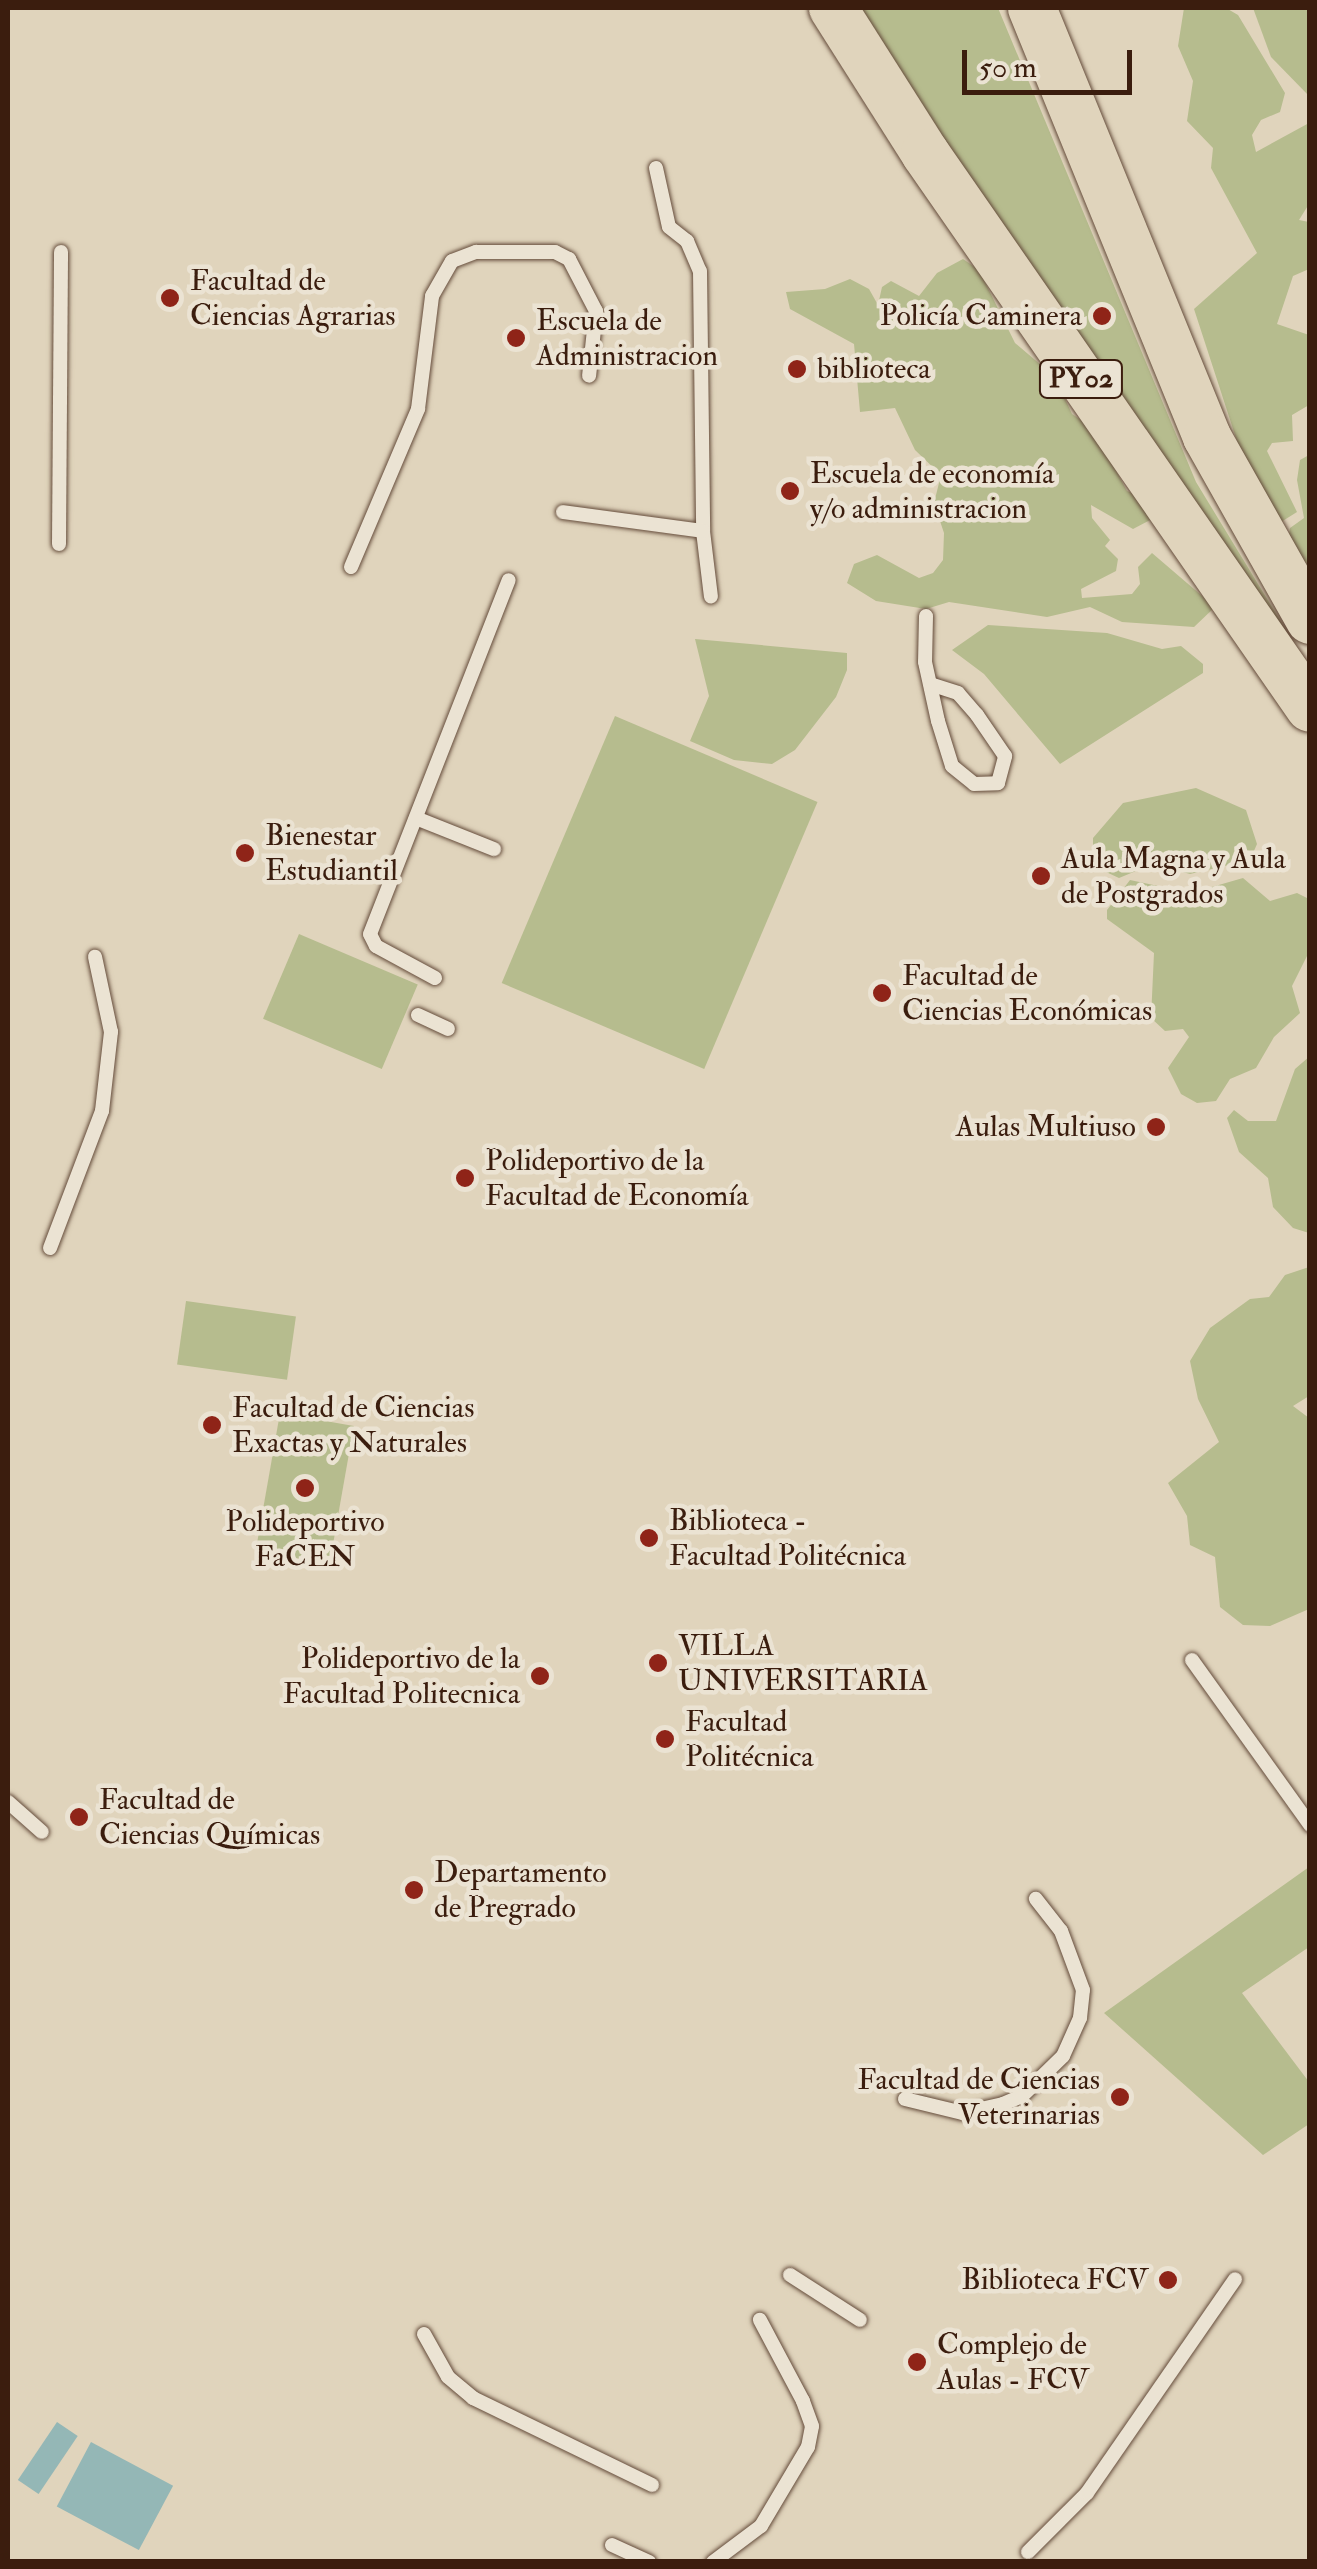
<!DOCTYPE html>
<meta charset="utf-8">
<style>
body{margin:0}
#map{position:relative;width:1317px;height:2569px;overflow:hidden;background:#e0d4bc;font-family:"IM FELL Double Pica",serif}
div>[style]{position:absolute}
.green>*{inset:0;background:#b6bc8e;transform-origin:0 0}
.water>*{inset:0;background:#94b7b6;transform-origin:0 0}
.roads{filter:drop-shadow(0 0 2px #644b3a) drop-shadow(0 0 2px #644b3a)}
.lane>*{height:14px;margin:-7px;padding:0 7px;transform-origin:7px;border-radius:7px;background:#ebe3d3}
.highway>*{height:48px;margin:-24px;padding:0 24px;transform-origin:24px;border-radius:24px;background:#e0d4bc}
.dots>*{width:28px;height:28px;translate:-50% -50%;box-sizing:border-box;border:5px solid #ebe3d3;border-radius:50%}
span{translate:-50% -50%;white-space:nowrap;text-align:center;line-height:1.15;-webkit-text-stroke:9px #ebe3d3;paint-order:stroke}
.shield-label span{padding:2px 8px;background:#ebe3d3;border:2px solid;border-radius:8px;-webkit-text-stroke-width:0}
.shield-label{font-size:28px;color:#3b1d0e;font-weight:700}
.poi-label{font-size:30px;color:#3b1d0e}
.left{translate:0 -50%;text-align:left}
.right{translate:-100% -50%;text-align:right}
.frame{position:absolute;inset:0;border:10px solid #3b1d0e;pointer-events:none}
.scale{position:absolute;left:962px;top:50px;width:170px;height:45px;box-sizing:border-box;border:5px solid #3b1d0e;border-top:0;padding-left:12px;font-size:30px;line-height:35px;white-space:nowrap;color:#3b1d0e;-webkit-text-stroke:8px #ebe3d3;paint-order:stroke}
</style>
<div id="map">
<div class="green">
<i style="clip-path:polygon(859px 8px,998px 8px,1196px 482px,1309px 668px,861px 24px)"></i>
<i style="clip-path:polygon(1184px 8px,1226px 8px,1238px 15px,1285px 93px,1280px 112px,1261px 120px,1252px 135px,1256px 152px,1309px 123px,1309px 204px,1299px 220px,1309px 222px,1309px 269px,1293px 276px,1277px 324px,1309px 335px,1309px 405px,1292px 415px,1293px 441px,1272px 443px,1267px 451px,1297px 512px,1281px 522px,1248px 475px,1194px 309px,1257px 253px,1211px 168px,1213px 148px,1187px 121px,1193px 81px,1178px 46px)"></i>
<i style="clip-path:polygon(1253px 8px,1309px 8px,1309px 96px,1271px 57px)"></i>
<i style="clip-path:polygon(963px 259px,979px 270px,1015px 343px,1055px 377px,1072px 414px,1093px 428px,1127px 491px,1140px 496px,1154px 518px,1133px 529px,1091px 505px,1092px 518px,1110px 540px,1105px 546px,1118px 559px,1116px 571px,1081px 589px,1082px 598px,1132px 594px,1140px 584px,1138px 567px,1152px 553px,1215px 607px,1194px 627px,1122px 622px,1090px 607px,1047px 617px,949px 602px,926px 609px,876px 601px,847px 583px,854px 564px,877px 555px,919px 578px,933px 573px,943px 560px,944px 533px,934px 503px,941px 475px,915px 450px,895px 408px,860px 412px,854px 344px,790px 309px,786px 292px,825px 289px,850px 279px,869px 289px,878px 305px,882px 287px,891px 281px,919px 296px,937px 273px)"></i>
<i style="clip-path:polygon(1309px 455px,1309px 568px,1286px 555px,1290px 528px,1304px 518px,1297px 480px,1300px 460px)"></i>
<i style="clip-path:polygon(988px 625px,1107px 633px,1162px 649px,1181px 646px,1203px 664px,1203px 673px,1060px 764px,984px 674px,952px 650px)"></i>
<i style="clip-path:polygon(695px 639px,847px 653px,847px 670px,836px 697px,795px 750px,772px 764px,734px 760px,690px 741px,709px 696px)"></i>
<i style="left:615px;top:716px;width:220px;height:290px;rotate:23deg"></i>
<i style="clip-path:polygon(1196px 788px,1246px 810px,1257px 844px,1250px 860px,1190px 874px,1153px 864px,1119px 878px,1093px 866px,1093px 838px,1123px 803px)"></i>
<i style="clip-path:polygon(1243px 878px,1270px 901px,1297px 893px,1309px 899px,1309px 952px,1292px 986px,1300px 1013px,1274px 1037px,1256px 1068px,1230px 1079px,1216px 1101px,1197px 1103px,1181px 1094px,1168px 1068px,1189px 1037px,1183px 1029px,1165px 1031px,1151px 1018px,1154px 953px,1107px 919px,1107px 910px,1130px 880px,1191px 893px)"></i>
<i style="left:299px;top:934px;width:129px;height:92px;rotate:23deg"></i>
<i style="clip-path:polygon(1310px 1056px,1310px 1233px,1309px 1233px,1293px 1228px,1273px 1207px,1268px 1178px,1239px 1152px,1227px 1118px,1234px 1110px,1248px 1121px,1276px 1121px,1295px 1069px)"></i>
<i style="clip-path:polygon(1309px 1267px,1309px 1396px,1293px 1406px,1309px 1418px,1309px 1609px,1270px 1626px,1243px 1625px,1220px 1607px,1215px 1557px,1190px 1545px,1187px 1516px,1168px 1483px,1219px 1442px,1198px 1399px,1190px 1361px,1210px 1328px,1250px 1299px,1269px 1297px,1285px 1275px)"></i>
<i style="left:186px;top:1301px;width:111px;height:64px;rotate:8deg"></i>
<i style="left:280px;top:1413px;width:75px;height:140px;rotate:10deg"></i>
<i style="clip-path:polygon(1309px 1867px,1309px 1947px,1242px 1993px,1309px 2082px,1309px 2124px,1263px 2155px,1104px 2013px)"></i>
</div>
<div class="water">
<i style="left:57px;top:2422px;width:25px;height:70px;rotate:34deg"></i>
<i style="left:91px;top:2442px;width:93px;height:73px;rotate:28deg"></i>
</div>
<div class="roads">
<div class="lane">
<i style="left:656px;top:168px;width:60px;rotate:77.6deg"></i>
<i style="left:669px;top:227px;width:23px;rotate:38deg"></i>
<i style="left:687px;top:241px;width:33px;rotate:67deg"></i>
<i style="left:700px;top:271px;width:260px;rotate:89.3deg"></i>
<i style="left:703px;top:531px;width:66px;rotate:83.1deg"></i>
<i style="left:563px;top:512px;width:141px;rotate:7.7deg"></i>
<i style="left:59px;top:544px;width:292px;rotate:-89.6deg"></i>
<i style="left:351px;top:567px;width:172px;rotate:-67deg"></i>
<i style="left:418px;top:409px;width:114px;rotate:-82.9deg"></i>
<i style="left:432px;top:296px;width:40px;rotate:-60.3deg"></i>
<i style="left:452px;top:261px;width:26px;rotate:-21deg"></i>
<i style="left:476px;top:252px;width:79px"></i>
<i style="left:555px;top:252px;width:16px;rotate:27deg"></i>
<i style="left:569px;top:259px;width:59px;rotate:62.6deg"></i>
<i style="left:596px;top:311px;width:65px;rotate:96.1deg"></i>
<i style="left:926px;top:616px;width:46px;rotate:91.2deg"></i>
<i style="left:925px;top:662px;width:60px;rotate:77.6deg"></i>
<i style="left:938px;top:721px;width:47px;rotate:72.7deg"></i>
<i style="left:952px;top:766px;width:28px;rotate:39deg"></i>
<i style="left:974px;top:784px;width:24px;rotate:-2deg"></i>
<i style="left:998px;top:783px;width:28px;rotate:-75deg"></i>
<i style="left:1005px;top:756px;width:50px;rotate:-124.3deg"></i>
<i style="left:977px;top:715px;width:29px;rotate:-131deg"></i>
<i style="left:958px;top:693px;width:29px;rotate:-162deg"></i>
<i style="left:416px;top:818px;width:84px;rotate:21.7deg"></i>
<i style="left:435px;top:978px;width:67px;rotate:-151.5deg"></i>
<i style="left:376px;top:946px;width:13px;rotate:-117deg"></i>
<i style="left:370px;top:934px;width:380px;rotate:-68.6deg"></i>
<i style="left:418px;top:1015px;width:33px;rotate:25deg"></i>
<i style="left:50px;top:1248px;width:147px;rotate:-69.2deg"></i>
<i style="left:102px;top:1111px;width:80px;rotate:-83.5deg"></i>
<i style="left:111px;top:1032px;width:77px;rotate:-102deg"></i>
<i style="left:1192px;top:1660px;width:203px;rotate:54.4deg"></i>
<i style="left:8px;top:1802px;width:45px;rotate:41.4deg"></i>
<i style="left:905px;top:2099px;width:60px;rotate:13.6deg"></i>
<i style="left:963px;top:2113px;width:41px;rotate:-12.7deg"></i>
<i style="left:1003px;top:2104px;width:21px;rotate:-23deg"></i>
<i style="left:1022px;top:2096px;width:57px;rotate:-44.3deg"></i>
<i style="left:1063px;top:2056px;width:42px;rotate:-65.9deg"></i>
<i style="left:1080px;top:2018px;width:28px;rotate:-84deg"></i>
<i style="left:1083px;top:1990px;width:63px;rotate:-110.4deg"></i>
<i style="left:1061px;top:1931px;width:41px;rotate:-128deg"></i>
<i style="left:790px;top:2275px;width:83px;rotate:32.7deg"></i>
<i style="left:424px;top:2334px;width:49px;rotate:60.8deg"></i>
<i style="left:448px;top:2377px;width:33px;rotate:40deg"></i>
<i style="left:473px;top:2398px;width:199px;rotate:25.9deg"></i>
<i style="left:612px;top:2545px;width:41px;rotate:24.7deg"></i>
<i style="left:1028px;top:2552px;width:83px;rotate:-45deg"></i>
<i style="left:1087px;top:2493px;width:260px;rotate:-55.3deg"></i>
<i style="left:713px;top:2562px;width:60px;rotate:-36.9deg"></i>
<i style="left:761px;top:2526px;width:92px;rotate:-59.3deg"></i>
<i style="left:808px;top:2447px;width:21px;rotate:-79deg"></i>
<i style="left:812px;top:2426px;width:27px;rotate:-110deg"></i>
<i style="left:803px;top:2401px;width:92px;rotate:-118deg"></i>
</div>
<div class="highway">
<i style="left:833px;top:8px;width:172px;rotate:57.6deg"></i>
<i style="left:925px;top:153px;width:675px;rotate:55.25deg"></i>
<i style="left:1032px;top:8px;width:463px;rotate:67.8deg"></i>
<i style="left:1207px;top:437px;width:210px;rotate:60.6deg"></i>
</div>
</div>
<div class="dots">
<i style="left:170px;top:298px;background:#8f2418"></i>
<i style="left:1102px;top:316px;background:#8f2418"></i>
<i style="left:516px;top:338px;background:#8f2418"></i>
<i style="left:797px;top:369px;background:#8f2418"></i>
<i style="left:790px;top:491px;background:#8f2418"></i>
<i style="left:245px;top:853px;background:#8f2418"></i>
<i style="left:1041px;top:876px;background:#8f2418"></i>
<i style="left:882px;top:993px;background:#8f2418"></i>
<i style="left:1156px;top:1127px;background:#8f2418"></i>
<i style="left:465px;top:1178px;background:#8f2418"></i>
<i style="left:212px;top:1425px;background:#8f2418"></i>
<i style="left:305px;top:1488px;background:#8f2418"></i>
<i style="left:649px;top:1538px;background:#8f2418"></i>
<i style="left:658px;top:1663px;background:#8f2418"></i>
<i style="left:540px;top:1676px;background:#8f2418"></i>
<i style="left:665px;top:1739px;background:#8f2418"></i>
<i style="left:79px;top:1817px;background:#8f2418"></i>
<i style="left:414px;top:1890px;background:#8f2418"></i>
<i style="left:1120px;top:2097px;background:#8f2418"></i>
<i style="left:1168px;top:2280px;background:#8f2418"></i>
<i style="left:917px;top:2362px;background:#8f2418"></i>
</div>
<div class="shield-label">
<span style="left:1081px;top:379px">PY02</span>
</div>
<div class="poi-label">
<span class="left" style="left:190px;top:298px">Facultad de<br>Ciencias Agrarias</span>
<span class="right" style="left:1082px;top:316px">Policía Caminera</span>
<span class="left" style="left:536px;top:338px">Escuela de<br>Administracion</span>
<span class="left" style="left:817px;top:369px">biblioteca</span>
<span class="left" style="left:810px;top:491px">Escuela de economía<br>y/o administracion</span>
<span class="left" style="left:265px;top:853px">Bienestar<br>Estudiantil</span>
<span class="left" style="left:1061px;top:876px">Aula Magna y Aula<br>de Postgrados</span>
<span class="left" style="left:902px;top:993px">Facultad de<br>Ciencias Económicas</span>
<span class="right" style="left:1136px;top:1127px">Aulas Multiuso</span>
<span class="left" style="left:485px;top:1178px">Polideportivo de la<br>Facultad de Economía</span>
<span class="left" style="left:232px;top:1425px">Facultad de Ciencias<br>Exactas y Naturales</span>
<span class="left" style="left:669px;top:1538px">Biblioteca -<br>Facultad Politécnica</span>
<span style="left:305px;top:1539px">Polideportivo<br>FaCEN</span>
<span class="left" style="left:678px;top:1663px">VILLA<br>UNIVERSITARIA</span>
<span class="right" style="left:520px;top:1676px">Polideportivo de la<br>Facultad Politecnica</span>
<span class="left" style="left:685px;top:1739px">Facultad<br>Politécnica</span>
<span class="left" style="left:99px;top:1817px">Facultad de<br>Ciencias Químicas</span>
<span class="left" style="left:434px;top:1890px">Departamento<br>de Pregrado</span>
<span class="right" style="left:1100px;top:2097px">Facultad de Ciencias<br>Veterinarias</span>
<span class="right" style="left:1148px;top:2280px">Biblioteca FCV</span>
<span class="left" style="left:937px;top:2362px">Complejo de<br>Aulas - FCV</span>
</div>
<div class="frame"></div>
<div class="scale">50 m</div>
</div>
